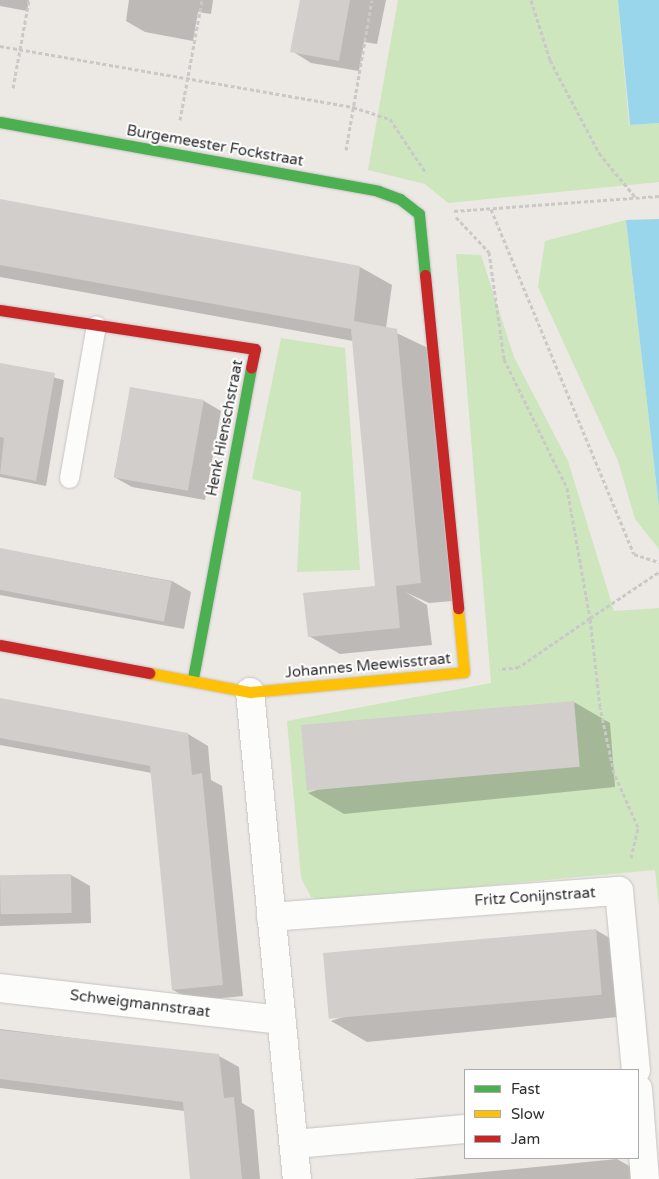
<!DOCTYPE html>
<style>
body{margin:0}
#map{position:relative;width:659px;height:1179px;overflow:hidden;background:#ece8e4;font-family:"Varela Round",sans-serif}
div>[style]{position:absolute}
.green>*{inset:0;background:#cee6be}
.water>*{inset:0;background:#99d6ec}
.shadow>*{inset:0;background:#0003}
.building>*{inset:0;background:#d1cecb;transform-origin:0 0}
.path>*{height:3px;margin-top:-1.5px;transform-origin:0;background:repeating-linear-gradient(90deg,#c9c9c8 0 4px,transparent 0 6.5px)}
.roads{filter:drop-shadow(0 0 1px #c5c4c5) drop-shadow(0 0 1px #c5c4c5)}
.lane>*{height:19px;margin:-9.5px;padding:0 9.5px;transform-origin:9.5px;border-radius:9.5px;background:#fcfcfb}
.street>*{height:28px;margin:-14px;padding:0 14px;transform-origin:14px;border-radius:14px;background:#fcfcfb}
.fast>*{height:11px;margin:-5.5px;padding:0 5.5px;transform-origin:5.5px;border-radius:5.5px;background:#4caf50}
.slow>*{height:11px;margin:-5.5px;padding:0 5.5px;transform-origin:5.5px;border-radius:5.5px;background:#ffc107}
.jam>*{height:11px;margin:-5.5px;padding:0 5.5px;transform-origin:5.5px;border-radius:5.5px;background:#c62828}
span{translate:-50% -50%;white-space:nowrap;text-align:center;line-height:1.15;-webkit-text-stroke:4px #fff;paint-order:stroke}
.street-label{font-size:15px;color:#2e2e2e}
.legend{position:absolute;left:464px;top:1069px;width:175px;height:90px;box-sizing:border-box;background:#fff;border:1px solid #ababab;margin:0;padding:6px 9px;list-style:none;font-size:15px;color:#2e2e2e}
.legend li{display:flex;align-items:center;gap:10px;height:25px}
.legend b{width:25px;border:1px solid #ababab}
</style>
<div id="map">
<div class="green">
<i style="clip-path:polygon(398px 0,618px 0,629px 125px,659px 123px,659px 182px,448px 203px,425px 184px,368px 170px)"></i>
<i style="clip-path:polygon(626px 220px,659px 507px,659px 549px,635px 519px,618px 461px,538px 287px,545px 241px)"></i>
<i style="clip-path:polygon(456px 254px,481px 255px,514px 357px,568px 461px,614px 611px,659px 608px,659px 907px,655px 870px,320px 901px,311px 897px,301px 878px,287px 721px,491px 683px)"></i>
<i style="clip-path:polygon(281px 338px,345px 348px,360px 570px,297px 572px,301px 492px,252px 479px)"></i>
</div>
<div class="water">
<i style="clip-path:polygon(618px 0,659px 0,659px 123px,630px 125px)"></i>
<i style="clip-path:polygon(659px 219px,659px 507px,626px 220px)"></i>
</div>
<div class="shadow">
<i style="clip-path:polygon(0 0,29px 0,27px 11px,0 6px)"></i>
<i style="clip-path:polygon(129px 0,213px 0,211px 14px,198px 12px,193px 41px,145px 32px,126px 21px)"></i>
<i style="clip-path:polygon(301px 0,386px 0,377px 44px,364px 42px,359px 71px,311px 63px,292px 51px)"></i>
<i style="clip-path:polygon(0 201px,360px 267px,392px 285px,386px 328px,428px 348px,452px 601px,429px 603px,405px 592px,427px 605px,432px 645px,340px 654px,309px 636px,377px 587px,353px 341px,0 277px)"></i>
<i style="clip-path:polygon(0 364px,64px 380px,46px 486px,0 477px)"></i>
<i style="clip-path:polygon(131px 388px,204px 401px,221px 411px,205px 500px,132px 487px,114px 477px)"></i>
<i style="clip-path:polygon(0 549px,172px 581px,191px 592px,184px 629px,0 595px)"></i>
<i style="clip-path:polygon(0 700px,188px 734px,208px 746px,211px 780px,222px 786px,243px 996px,193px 1001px,173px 990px,152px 773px,0 745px)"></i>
<i style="clip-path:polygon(574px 702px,610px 723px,615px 787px,344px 814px,308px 793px)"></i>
<i style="clip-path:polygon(71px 875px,90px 886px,91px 923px,0 926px,0 877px)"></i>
<i style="clip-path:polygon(596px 930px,632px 951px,638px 1015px,367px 1042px,331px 1021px)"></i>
<i style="clip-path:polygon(0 1029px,219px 1056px,239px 1067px,242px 1103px,254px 1110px,260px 1179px,192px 1179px,185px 1111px,0 1088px)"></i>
<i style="clip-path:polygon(617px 1159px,652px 1179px,412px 1179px)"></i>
</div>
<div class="building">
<i style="clip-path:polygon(300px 0,350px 0,339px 61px,290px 52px)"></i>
<i style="clip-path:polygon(0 199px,360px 266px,354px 321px,397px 329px,421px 583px,396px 586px,400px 628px,308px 637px,303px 593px,375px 586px,351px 329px,0 265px)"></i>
<i style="clip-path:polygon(0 363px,55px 373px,36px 481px,0 474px,4px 438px,0 437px)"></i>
<i style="left:130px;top:387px;width:75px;height:92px;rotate:10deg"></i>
<i style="left:0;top:548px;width:175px;height:41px;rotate:11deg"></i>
<i style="clip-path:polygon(0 698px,188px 733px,192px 775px,202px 773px,223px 985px,172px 990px,150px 766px,0 738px)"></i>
<i style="left:574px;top:701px;width:66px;height:274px;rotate:85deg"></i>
<i style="left:71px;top:874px;width:39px;height:71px;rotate:89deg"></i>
<i style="left:596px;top:929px;width:66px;height:274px;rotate:85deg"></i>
<i style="clip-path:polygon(0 1030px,219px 1054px,224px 1098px,234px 1097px,242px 1179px,190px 1179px,183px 1102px,0 1079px)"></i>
</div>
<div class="path">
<i style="left:531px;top:0;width:63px;rotate:72.4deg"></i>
<i style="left:550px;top:60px;width:105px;rotate:62.2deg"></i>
<i style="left:599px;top:153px;width:58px;rotate:50.6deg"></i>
<i style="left:0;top:46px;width:358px;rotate:9.8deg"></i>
<i style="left:353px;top:107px;width:39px;rotate:18deg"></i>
<i style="left:390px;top:119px;width:65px;rotate:56.3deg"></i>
<i style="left:13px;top:88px;width:89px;rotate:-79.7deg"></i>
<i style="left:180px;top:120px;width:122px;rotate:-79.6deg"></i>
<i style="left:346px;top:150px;width:152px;rotate:-80.2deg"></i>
<i style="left:491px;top:209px;width:373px;rotate:67.5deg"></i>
<i style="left:634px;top:554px;width:26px;rotate:18deg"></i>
<i style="left:454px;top:211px;width:206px;rotate:-4.2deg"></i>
<i style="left:456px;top:217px;width:48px;rotate:46.7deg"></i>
<i style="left:489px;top:252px;width:108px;rotate:82deg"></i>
<i style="left:504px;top:359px;width:144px;rotate:64deg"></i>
<i style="left:567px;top:488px;width:132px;rotate:80deg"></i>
<i style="left:590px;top:618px;width:86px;rotate:145.4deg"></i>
<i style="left:519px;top:667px;width:20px;rotate:174deg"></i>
<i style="left:631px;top:858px;width:32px;rotate:-77deg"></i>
<i style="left:638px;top:827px;width:59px;rotate:-114deg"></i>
<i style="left:614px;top:773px;width:67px;rotate:-102deg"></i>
<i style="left:600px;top:707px;width:90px;rotate:-96.4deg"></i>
<i style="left:590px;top:618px;width:83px;rotate:-33.7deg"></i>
</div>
<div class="roads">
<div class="lane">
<i style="left:69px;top:478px;width:155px;rotate:-80deg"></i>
</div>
<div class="street">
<i style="left:250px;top:692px;width:489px;rotate:84.5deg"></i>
<i style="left:271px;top:917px;width:349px;rotate:-4.3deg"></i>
<i style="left:619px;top:891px;width:180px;rotate:84.6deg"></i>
<i style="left:0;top:988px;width:283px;rotate:6.5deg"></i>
<i style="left:638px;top:1089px;width:90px;rotate:85.6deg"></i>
<i style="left:294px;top:1144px;width:172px;rotate:-5deg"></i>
</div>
<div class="fast">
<i style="left:0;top:122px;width:384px;rotate:10.3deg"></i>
<i style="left:378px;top:191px;width:23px;rotate:20deg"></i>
<i style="left:400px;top:199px;width:24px;rotate:38deg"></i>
<i style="left:419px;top:214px;width:61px;rotate:84.4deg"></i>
<i style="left:193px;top:678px;width:315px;rotate:-79.4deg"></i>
</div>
<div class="slow">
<i style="left:149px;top:673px;width:103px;rotate:10.7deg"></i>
<i style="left:250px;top:692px;width:215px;rotate:-5.3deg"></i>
<i style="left:464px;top:672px;width:64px;rotate:-95.4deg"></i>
</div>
<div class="jam">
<i style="left:425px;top:275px;width:335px;rotate:84.3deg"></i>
<i style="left:0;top:310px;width:258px;rotate:8.7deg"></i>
<i style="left:255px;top:349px;width:19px;rotate:102deg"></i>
<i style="left:0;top:645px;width:152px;rotate:10.6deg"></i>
</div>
</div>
<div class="street-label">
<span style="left:215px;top:146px;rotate:10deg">Burgemeester Fockstraat</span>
<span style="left:225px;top:428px;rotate:-79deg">Henk Hienschstraat</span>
<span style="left:368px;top:666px;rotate:-5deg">Johannes Meewisstraat</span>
<span style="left:535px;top:897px;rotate:-4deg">Fritz Conijnstraat</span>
<span style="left:140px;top:1004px;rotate:7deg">Schweigmannstraat</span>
</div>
<ul class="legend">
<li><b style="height:6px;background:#4caf50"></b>Fast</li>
<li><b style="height:6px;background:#ffc107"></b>Slow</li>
<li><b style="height:6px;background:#c62828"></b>Jam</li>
</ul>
</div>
